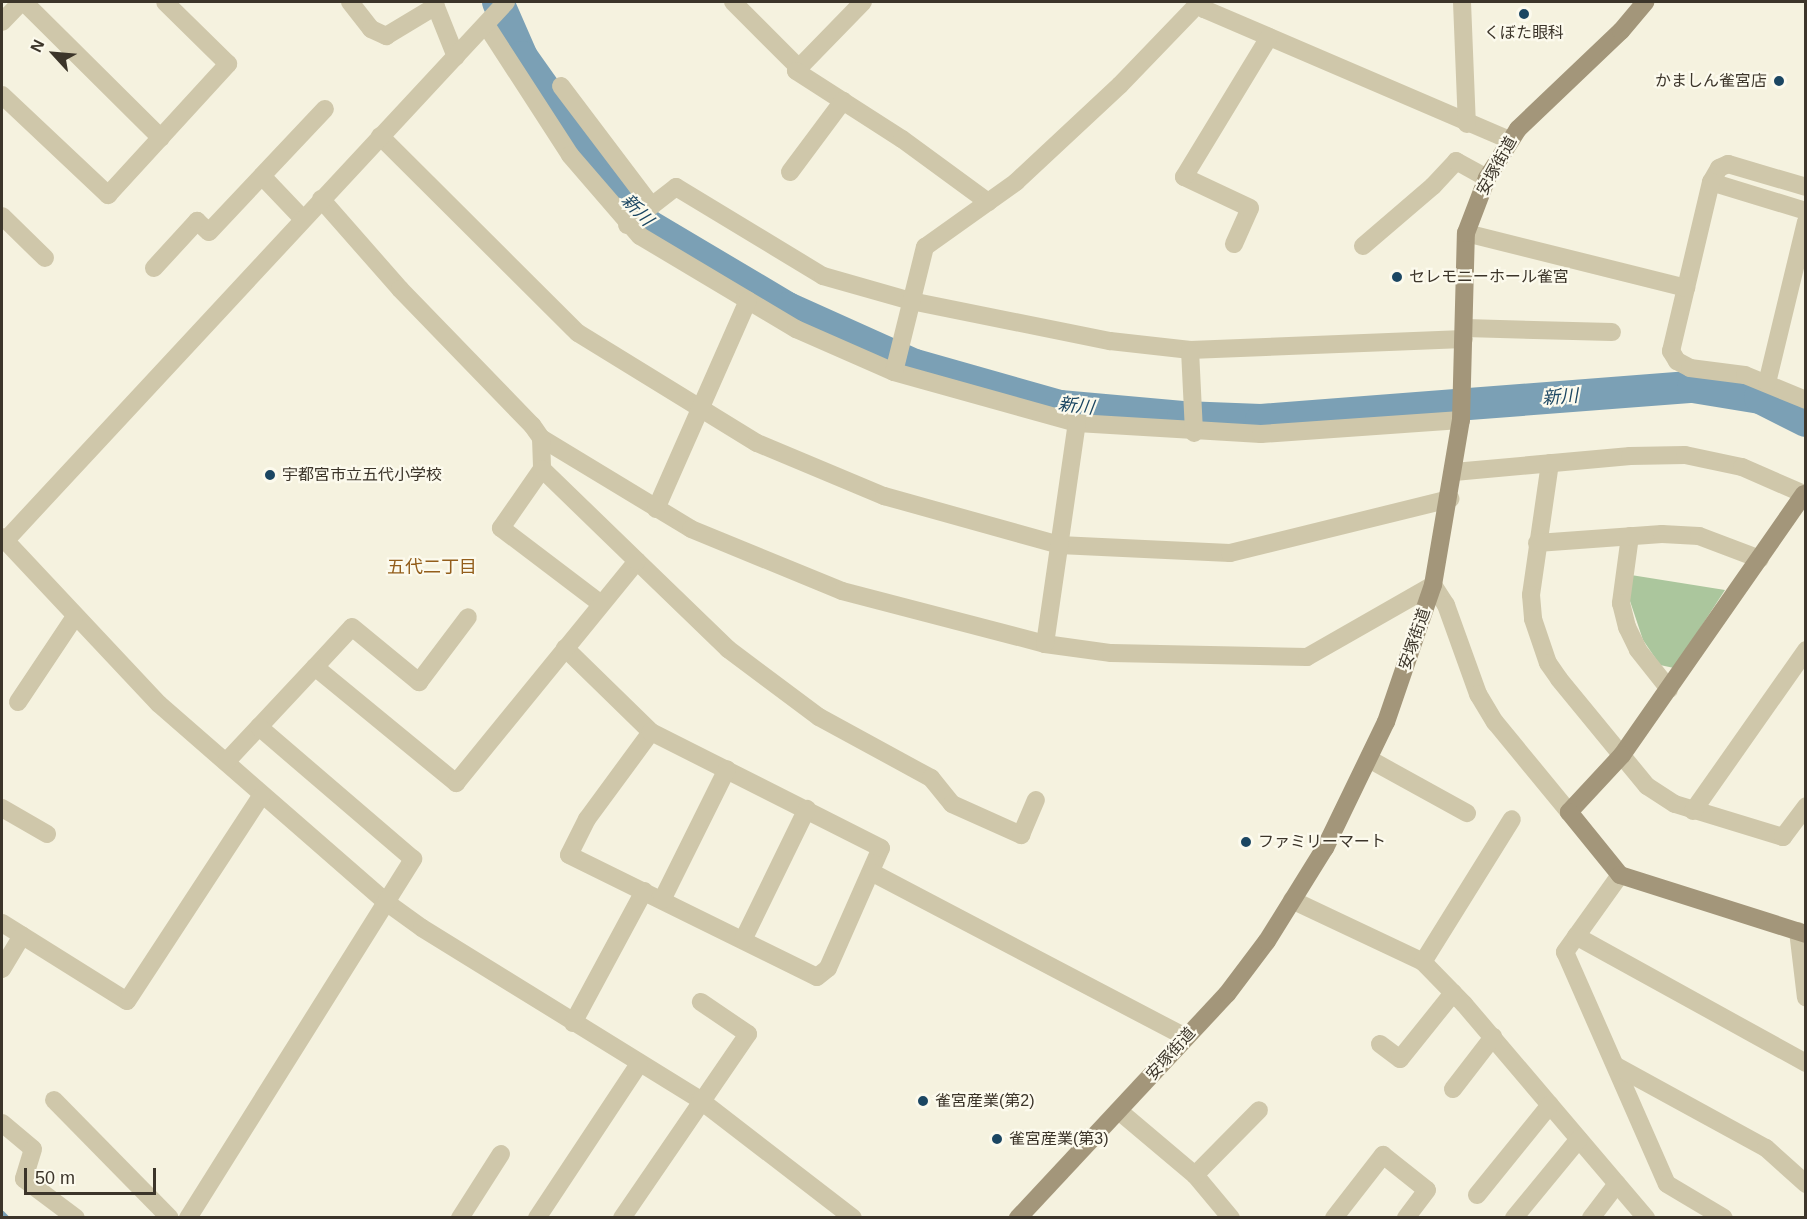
<!DOCTYPE html>
<meta charset="utf-8">
<style>
body{margin:0}
#map{position:relative;width:1807px;height:1219px;overflow:hidden;background:#f5f2df;font-family:Arial,"Noto Sans JP",sans-serif}
div>[style]{position:absolute}
.green>*{inset:0;background:#abc69d}
.stream>*{height:5px;margin:-2.5px;padding:0 2.5px;transform-origin:2.5px;border-radius:2.5px;background:#7ba0b5}
.river>*{height:32px;margin:-16px;padding:0 16px;transform-origin:16px;border-radius:16px;background:#7ba0b5}
.street>*{height:18px;margin:-9px;padding:0 9px;transform-origin:9px;border-radius:9px;background:#cfc7aa}
.secondary>*{height:18px;margin:-9px;padding:0 9px;transform-origin:9px;border-radius:9px;background:#a3967a}
.dots>*{width:16px;height:16px;translate:-50% -50%;box-sizing:border-box;border:3px solid #fcfaed;border-radius:50%}
span{translate:-50% -50%;white-space:nowrap;text-align:center;line-height:1.15;-webkit-text-stroke:4.5px #fcfaed;paint-order:stroke}
.poi-label{font-size:16px;color:#3c352a}
.right{translate:-100% -50%;text-align:right}
.left{translate:0 -50%;text-align:left}
.street-label{font-size:16px;color:#3c352a}
.water-label{font-size:18px;color:#1b4662;font-style:italic}
.neighbourhood-label{font-size:18px;color:#935e1b}
.frame{position:absolute;inset:0;border:3px solid #3c352a;pointer-events:none}
.north{position:absolute;left:24px;top:24px;width:60px;height:60px;-webkit-text-stroke:4px #fcfaed;paint-order:stroke;rotate:296deg;font-size:16px;font-weight:700;line-height:24px;text-align:center;color:#3c352a}
.north::after{content:'';display:block;margin:auto;width:21px;height:27px;background:#3c352a;clip-path:polygon(50% 0,100% 100%,50% 72%,0 100%)}
.scale{position:absolute;left:24px;top:1168px;width:132px;height:27px;box-sizing:border-box;border:3px solid #3c352a;border-top:0;padding-left:8px;font-size:18px;line-height:21px;white-space:nowrap;color:#3c352a;-webkit-text-stroke:4px #fcfaed;paint-order:stroke}
</style>
<div id="map">
<div class="green">
<i style="clip-path:polygon(1631px 575px,1725px 590px,1674px 668px,1660px 665px,1643px 640px,1629px 598px)"></i>
</div>
<div class="stream">
<i style="left:2px;top:1213px;width:7px;rotate:45deg"></i>
</div>
<div class="river">
<i style="left:498px;top:2px;width:60px;rotate:66.4deg"></i>
<i style="left:522px;top:57px;width:151px;rotate:54.7deg"></i>
<i style="left:609px;top:180px;width:60px;rotate:49.1deg"></i>
<i style="left:648px;top:225px;width:163px;rotate:30.7deg"></i>
<i style="left:788px;top:308px;width:139px;rotate:24.2deg"></i>
<i style="left:915px;top:365px;width:151px;rotate:15.8deg"></i>
<i style="left:1060px;top:406px;width:123px;rotate:5.1deg"></i>
<i style="left:1183px;top:417px;width:78px;rotate:2.2deg"></i>
<i style="left:1261px;top:420px;width:433px;rotate:-4.4deg"></i>
<i style="left:1693px;top:387px;width:68px;rotate:9.3deg"></i>
<i style="left:1760px;top:398px;width:51px;rotate:26.6deg"></i>
</div>
<div class="street">
<i style="left:24px;top:2px;width:193px;rotate:44.8deg"></i>
<i style="left:350px;top:2px;width:34px;rotate:52deg"></i>
<i style="left:371px;top:29px;width:17px;rotate:25deg"></i>
<i style="left:386px;top:36px;width:58px;rotate:-31deg"></i>
<i style="left:434px;top:2px;width:59px;rotate:68.2deg"></i>
<i style="left:733px;top:2px;width:93px;rotate:45deg"></i>
<i style="left:863px;top:2px;width:96px;rotate:134.2deg"></i>
<i style="left:796px;top:71px;width:126px;rotate:32.7deg"></i>
<i style="left:902px;top:139px;width:107px;rotate:36.2deg"></i>
<i style="left:1196px;top:2px;width:11px;rotate:41deg"></i>
<i style="left:1204px;top:9px;width:333px;rotate:23.2deg"></i>
<i style="left:1462px;top:2px;width:122px;rotate:87.7deg"></i>
<i style="left:2px;top:22px;width:28px;rotate:-46deg"></i>
<i style="left:486px;top:25px;width:155px;rotate:57.1deg"></i>
<i style="left:570px;top:155px;width:107px;rotate:49.2deg"></i>
<i style="left:640px;top:236px;width:182px;rotate:30.8deg"></i>
<i style="left:796px;top:329px;width:107px;rotate:23.7deg"></i>
<i style="left:894px;top:372px;width:190px;rotate:15.6deg"></i>
<i style="left:1077px;top:423px;width:184px;rotate:3.4deg"></i>
<i style="left:1261px;top:434px;width:200px;rotate:-4deg"></i>
<i style="left:561px;top:86px;width:149px;rotate:52.9deg"></i>
<i style="left:2px;top:95px;width:146px;rotate:43.3deg"></i>
<i style="left:108px;top:195px;width:178px;rotate:-47.5deg"></i>
<i style="left:228px;top:64px;width:88px;rotate:-135.5deg"></i>
<i style="left:380px;top:136px;width:279px;rotate:44.9deg"></i>
<i style="left:578px;top:333px;width:210px;rotate:31.6deg"></i>
<i style="left:757px;top:443px;width:138px;rotate:22.7deg"></i>
<i style="left:884px;top:496px;width:182px;rotate:15.6deg"></i>
<i style="left:1059px;top:545px;width:171px;rotate:2.7deg"></i>
<i style="left:1230px;top:553px;width:227px;rotate:-13.8deg"></i>
<i style="left:790px;top:172px;width:89px;rotate:-53.3deg"></i>
<i style="left:262px;top:176px;width:59px;rotate:46.4deg"></i>
<i style="left:1711px;top:182px;width:16px;rotate:-60deg"></i>
<i style="left:1719px;top:168px;width:10px;rotate:-24deg"></i>
<i style="left:1728px;top:164px;width:81px;rotate:16.4deg"></i>
<i style="left:321px;top:199px;width:120px;rotate:48.7deg"></i>
<i style="left:400px;top:289px;width:190px;rotate:45.9deg"></i>
<i style="left:532px;top:425px;width:16px;rotate:55deg"></i>
<i style="left:541px;top:438px;width:175px;rotate:31.2deg"></i>
<i style="left:691px;top:529px;width:163px;rotate:22.3deg"></i>
<i style="left:842px;top:591px;width:210px;rotate:14.6deg"></i>
<i style="left:1045px;top:644px;width:67px;rotate:7.8deg"></i>
<i style="left:1111px;top:653px;width:196px;rotate:1.2deg"></i>
<i style="left:1307px;top:657px;width:145px;rotate:-29.7deg"></i>
<i style="left:1433px;top:585px;width:24px;rotate:57deg"></i>
<i style="left:1446px;top:605px;width:95px;rotate:70.2deg"></i>
<i style="left:1478px;top:694px;width:33px;rotate:59deg"></i>
<i style="left:1495px;top:722px;width:117px;rotate:50.6deg"></i>
<i style="left:1806px;top:211px;width:99px;rotate:-163deg"></i>
<i style="left:1711px;top:182px;width:174px;rotate:103.3deg"></i>
<i style="left:1671px;top:351px;width:12px;rotate:59deg"></i>
<i style="left:1677px;top:361px;width:15px;rotate:28deg"></i>
<i style="left:1690px;top:368px;width:55px;rotate:7.3deg"></i>
<i style="left:1745px;top:375px;width:66px;rotate:22.3deg"></i>
<i style="left:2px;top:216px;width:60px;rotate:44.3deg"></i>
<i style="left:627px;top:225px;width:62px;rotate:-37.8deg"></i>
<i style="left:676px;top:187px;width:172px;rotate:31.2deg"></i>
<i style="left:823px;top:276px;width:91px;rotate:15.9deg"></i>
<i style="left:911px;top:301px;width:203px;rotate:11.4deg"></i>
<i style="left:1110px;top:341px;width:81px;rotate:6.4deg"></i>
<i style="left:1190px;top:350px;width:274px;rotate:-2.3deg"></i>
<i style="left:1466px;top:233px;width:227px;rotate:14deg"></i>
<i style="left:1234px;top:244px;width:39px;rotate:-66deg"></i>
<i style="left:1250px;top:208px;width:73px;rotate:-154.8deg"></i>
<i style="left:1184px;top:177px;width:164px;rotate:-58.7deg"></i>
<i style="left:1363px;top:246px;width:92px;rotate:-40.6deg"></i>
<i style="left:1433px;top:186px;width:34px;rotate:-47deg"></i>
<i style="left:1456px;top:161px;width:35px;rotate:29deg"></i>
<i style="left:154px;top:268px;width:64px;rotate:-47.5deg"></i>
<i style="left:197px;top:221px;width:16px;rotate:43deg"></i>
<i style="left:209px;top:232px;width:169px;rotate:-46.7deg"></i>
<i style="left:1465px;top:328px;width:147px;rotate:1.6deg"></i>
<i style="left:1190px;top:350px;width:83px;rotate:87.2deg"></i>
<i style="left:894px;top:372px;width:129px;rotate:-76.1deg"></i>
<i style="left:925px;top:247px;width:112px;rotate:-35.5deg"></i>
<i style="left:1016px;top:182px;width:142px;rotate:-43deg"></i>
<i style="left:1120px;top:85px;width:115px;rotate:-46.1deg"></i>
<i style="left:1767px;top:383px;width:166px;rotate:-76.4deg"></i>
<i style="left:541px;top:438px;width:31px;rotate:88deg"></i>
<i style="left:542px;top:469px;width:72px;rotate:124.8deg"></i>
<i style="left:501px;top:528px;width:126px;rotate:37.2deg"></i>
<i style="left:1550px;top:463px;width:133px;rotate:98.2deg"></i>
<i style="left:1531px;top:595px;width:24px;rotate:85deg"></i>
<i style="left:1533px;top:619px;width:46px;rotate:71.2deg"></i>
<i style="left:1548px;top:663px;width:19px;rotate:55deg"></i>
<i style="left:1559px;top:679px;width:139px;rotate:50.6deg"></i>
<i style="left:1647px;top:786px;width:33px;rotate:33deg"></i>
<i style="left:1675px;top:804px;width:113px;rotate:17deg"></i>
<i style="left:1783px;top:837px;width:39px;rotate:-53deg"></i>
<i style="left:1454px;top:472px;width:177px;rotate:-5.2deg"></i>
<i style="left:1630px;top:456px;width:55px;rotate:-1deg"></i>
<i style="left:1685px;top:455px;width:58px;rotate:11.9deg"></i>
<i style="left:1742px;top:467px;width:70px;rotate:23.6deg"></i>
<i style="left:656px;top:509px;width:228px;rotate:-66.2deg"></i>
<i style="left:1630px;top:536px;width:68px;rotate:97.7deg"></i>
<i style="left:1621px;top:603px;width:25px;rotate:76deg"></i>
<i style="left:1627px;top:627px;width:25px;rotate:64deg"></i>
<i style="left:1638px;top:650px;width:50px;rotate:51.5deg"></i>
<i style="left:2px;top:537px;width:229px;rotate:46.8deg"></i>
<i style="left:159px;top:704px;width:301px;rotate:41.1deg"></i>
<i style="left:386px;top:902px;width:44px;rotate:35.8deg"></i>
<i style="left:422px;top:928px;width:327px;rotate:31.7deg"></i>
<i style="left:700px;top:1100px;width:193px;rotate:37.6deg"></i>
<i style="left:5px;top:541px;width:736px;rotate:-47.09deg"></i>
<i style="left:1537px;top:543px;width:125px;rotate:-4.1deg"></i>
<i style="left:1662px;top:534px;width:37px;rotate:3deg"></i>
<i style="left:1699px;top:536px;width:65px;rotate:20.7deg"></i>
<i style="left:637px;top:561px;width:127px;rotate:44deg"></i>
<i style="left:728px;top:649px;width:114px;rotate:36.8deg"></i>
<i style="left:819px;top:717px;width:128px;rotate:28.6deg"></i>
<i style="left:931px;top:778px;width:33px;rotate:51deg"></i>
<i style="left:952px;top:804px;width:76px;rotate:24.2deg"></i>
<i style="left:1021px;top:835px;width:38px;rotate:-67deg"></i>
<i style="left:1045px;top:644px;width:223px;rotate:-81.8deg"></i>
<i style="left:565px;top:648px;width:120px;rotate:44.3deg"></i>
<i style="left:651px;top:732px;width:108px;rotate:126.3deg"></i>
<i style="left:587px;top:819px;width:40px;rotate:116.6deg"></i>
<i style="left:569px;top:855px;width:276px;rotate:26.2deg"></i>
<i style="left:817px;top:977px;width:14px;rotate:-39deg"></i>
<i style="left:828px;top:968px;width:131px;rotate:-66.2deg"></i>
<i style="left:881px;top:848px;width:258px;rotate:-153.2deg"></i>
<i style="left:315px;top:667px;width:54px;rotate:-47.2deg"></i>
<i style="left:352px;top:627px;width:87px;rotate:39.4deg"></i>
<i style="left:419px;top:682px;width:81px;rotate:-53deg"></i>
<i style="left:18px;top:702px;width:101px;rotate:-56.3deg"></i>
<i style="left:1369px;top:759px;width:112px;rotate:28.9deg"></i>
<i style="left:226px;top:762px;width:130px;rotate:-46.9deg"></i>
<i style="left:315px;top:667px;width:183px;rotate:39.4deg"></i>
<i style="left:456px;top:783px;width:286px;rotate:-50.8deg"></i>
<i style="left:637px;top:561px;width:132px;rotate:-135.9deg"></i>
<i style="left:2px;top:808px;width:52px;rotate:30deg"></i>
<i style="left:1693px;top:811px;width:197px;rotate:-54.9deg"></i>
<i style="left:873px;top:873px;width:353px;rotate:27.7deg"></i>
<i style="left:1620px;top:875px;width:95px;rotate:125.5deg"></i>
<i style="left:1565px;top:952px;width:253px;rotate:66.3deg"></i>
<i style="left:1667px;top:1184px;width:66px;rotate:30.8deg"></i>
<i style="left:662px;top:900px;width:146px;rotate:-63.6deg"></i>
<i style="left:1292px;top:900px;width:145px;rotate:25.3deg"></i>
<i style="left:1423px;top:962px;width:59px;rotate:45.7deg"></i>
<i style="left:1464px;top:1004px;width:281px;rotate:49.6deg"></i>
<i style="left:2px;top:923px;width:147px;rotate:32deg"></i>
<i style="left:127px;top:1001px;width:246px;rotate:-56.8deg"></i>
<i style="left:1798px;top:931px;width:67px;rotate:83.2deg"></i>
<i style="left:1576px;top:936px;width:263px;rotate:28.9deg"></i>
<i style="left:743px;top:940px;width:146px;rotate:-64deg"></i>
<i style="left:1423px;top:962px;width:168px;rotate:-58.1deg"></i>
<i style="left:2px;top:969px;width:39px;rotate:-59deg"></i>
<i style="left:573px;top:1023px;width:150px;rotate:-61.7deg"></i>
<i style="left:1380px;top:1044px;width:25px;rotate:37deg"></i>
<i style="left:1400px;top:1059px;width:85px;rotate:-51.2deg"></i>
<i style="left:1616px;top:1066px;width:171px;rotate:28.7deg"></i>
<i style="left:1766px;top:1148px;width:54px;rotate:42deg"></i>
<i style="left:1453px;top:1089px;width:66px;rotate:-52.4deg"></i>
<i style="left:54px;top:1100px;width:165px;rotate:45.5deg"></i>
<i style="left:1119px;top:1111px;width:99px;rotate:40.1deg"></i>
<i style="left:1195px;top:1175px;width:56px;rotate:50.1deg"></i>
<i style="left:2px;top:1123px;width:40px;rotate:40deg"></i>
<i style="left:33px;top:1149px;width:31px;rotate:107deg"></i>
<i style="left:24px;top:1179px;width:65px;rotate:36.9deg"></i>
<i style="left:1195px;top:1175px;width:91px;rotate:-45.4deg"></i>
<i style="left:1477px;top:1195px;width:116px;rotate:-51deg"></i>
<i style="left:188px;top:1218px;width:424px;rotate:-57.9deg"></i>
<i style="left:413px;top:859px;width:203px;rotate:-139.4deg"></i>
<i style="left:460px;top:1218px;width:76px;rotate:-57.4deg"></i>
<i style="left:537px;top:1218px;width:185px;rotate:-56.5deg"></i>
<i style="left:622px;top:1218px;width:223px;rotate:-55.6deg"></i>
<i style="left:748px;top:1034px;width:57px;rotate:-145.8deg"></i>
<i style="left:1334px;top:1218px;width:80px;rotate:-52.1deg"></i>
<i style="left:1383px;top:1155px;width:56px;rotate:38.5deg"></i>
<i style="left:1427px;top:1190px;width:35px;rotate:127deg"></i>
<i style="left:1514px;top:1218px;width:102px;rotate:-50.6deg"></i>
<i style="left:1591px;top:1218px;width:43px;rotate:-52.6deg"></i>
</div>
<div class="secondary">
<i style="left:1804px;top:494px;width:318px;rotate:124.9deg"></i>
<i style="left:1622px;top:755px;width:78px;rotate:132.9deg"></i>
<i style="left:1569px;top:812px;width:81px;rotate:51deg"></i>
<i style="left:1620px;top:875px;width:195px;rotate:17.6deg"></i>
<i style="left:1018px;top:1218px;width:306px;rotate:-47deg"></i>
<i style="left:1227px;top:994px;width:66px;rotate:-53deg"></i>
<i style="left:1267px;top:941px;width:110px;rotate:-58.1deg"></i>
<i style="left:1325px;top:848px;width:140px;rotate:-64.2deg"></i>
<i style="left:1386px;top:722px;width:145px;rotate:-71.1deg"></i>
<i style="left:1433px;top:585px;width:167px;rotate:-80.4deg"></i>
<i style="left:1461px;top:420px;width:187px;rotate:-88.5deg"></i>
<i style="left:1466px;top:233px;width:59px;rotate:-69.1deg"></i>
<i style="left:1487px;top:178px;width:58px;rotate:-57.7deg"></i>
<i style="left:1518px;top:129px;width:142px;rotate:-43.6deg"></i>
<i style="left:1621px;top:31px;width:38px;rotate:-50deg"></i>
</div>
<div class="dots">
<i style="left:1524px;top:14px;background:#1b4662"></i>
<i style="left:1779px;top:81px;background:#1b4662"></i>
<i style="left:1397px;top:277px;background:#1b4662"></i>
<i style="left:270px;top:475px;background:#1b4662"></i>
<i style="left:1246px;top:842px;background:#1b4662"></i>
<i style="left:923px;top:1101px;background:#1b4662"></i>
<i style="left:997px;top:1139px;background:#1b4662"></i>
</div>
<div class="poi-label">
<span style="left:1524px;top:33px">くぼた眼科</span>
<span class="right" style="left:1767px;top:81px">かましん雀宮店</span>
<span class="left" style="left:1409px;top:277px">セレモニーホール雀宮</span>
<span class="left" style="left:282px;top:475px">宇都宮市立五代小学校</span>
<span class="left" style="left:1258px;top:842px">ファミリーマート</span>
<span class="left" style="left:935px;top:1101px">雀宮産業(第2)</span>
<span class="left" style="left:1009px;top:1139px">雀宮産業(第3)</span>
</div>
<div class="street-label">
<span style="left:1497px;top:166px;rotate:-61deg">安塚街道</span>
<span style="left:1415px;top:639px;rotate:-71deg">安塚街道</span>
<span style="left:1171px;top:1054px;rotate:-48deg">安塚街道</span>
</div>
<div class="water-label">
<span style="left:637px;top:210px;rotate:46deg">新川</span>
<span style="left:1560px;top:397px;rotate:-4deg">新川</span>
<span style="left:1076px;top:406px;rotate:7deg">新川</span>
</div>
<div class="neighbourhood-label">
<span style="left:432px;top:567px">五代二丁目</span>
</div>
<div class="frame"></div>
<div class="north">N</div>
<div class="scale">50 m</div>
</div>
